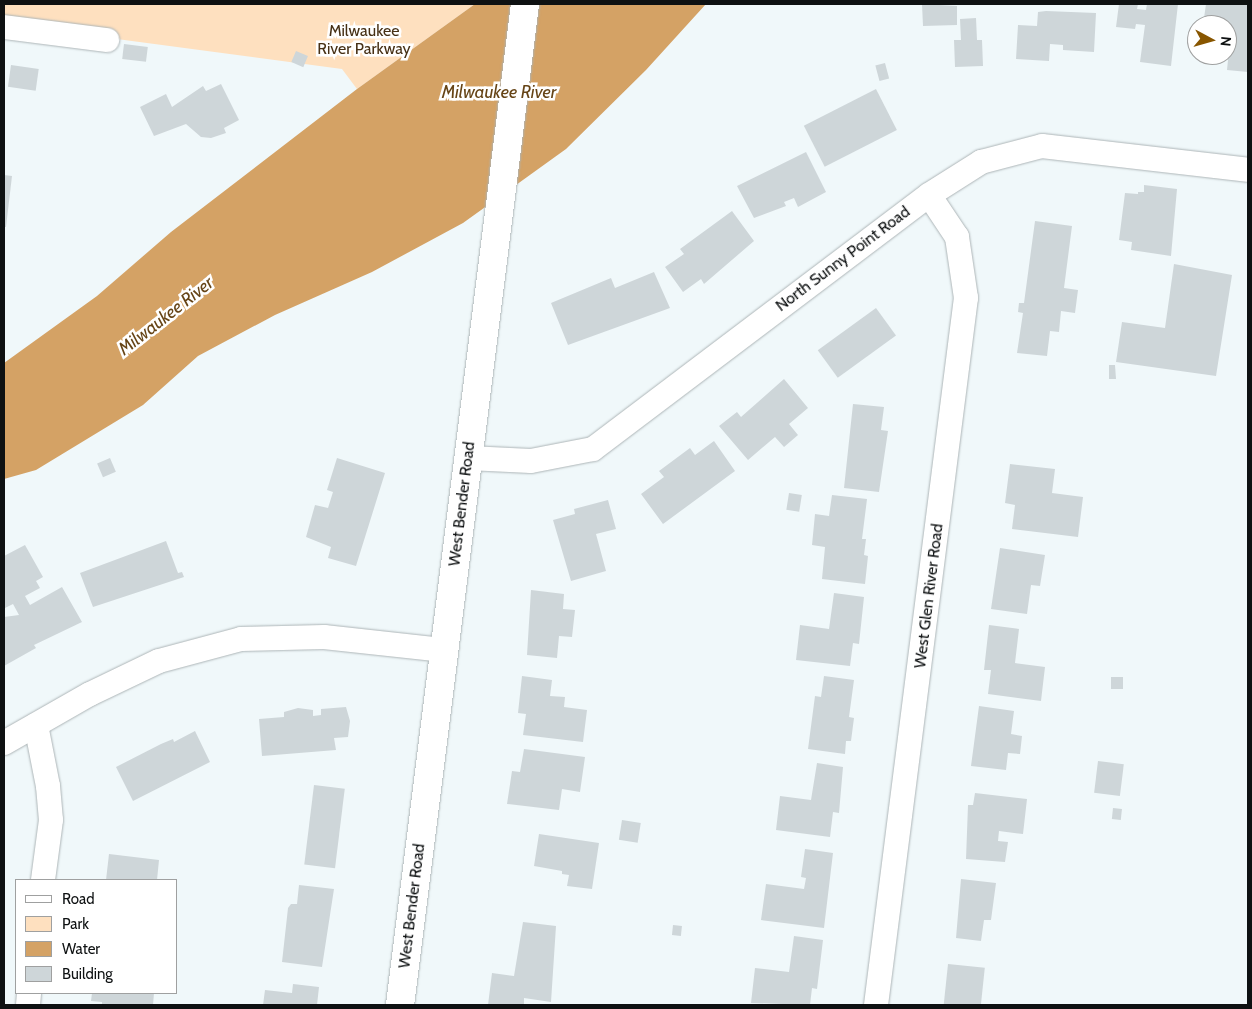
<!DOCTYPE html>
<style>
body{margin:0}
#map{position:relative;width:1252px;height:1009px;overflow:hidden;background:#f0f8fa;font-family:Cabin,sans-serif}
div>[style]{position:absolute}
.green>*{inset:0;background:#fee0bf}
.water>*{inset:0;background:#d4a265}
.building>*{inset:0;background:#ced6d9;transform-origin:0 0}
.roads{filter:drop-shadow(0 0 1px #adb5b7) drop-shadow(0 0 1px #adb5b7)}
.minor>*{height:24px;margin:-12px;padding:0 12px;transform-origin:12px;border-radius:12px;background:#fff}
.tertiary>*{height:28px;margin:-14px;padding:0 14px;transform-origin:14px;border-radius:14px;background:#fff}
span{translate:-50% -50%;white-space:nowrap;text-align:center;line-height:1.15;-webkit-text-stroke:5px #fff;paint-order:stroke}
.park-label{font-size:16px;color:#463015}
.street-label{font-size:16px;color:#0e1112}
.water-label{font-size:18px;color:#664416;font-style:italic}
.frame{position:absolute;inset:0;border:5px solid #0e1112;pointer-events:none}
.legend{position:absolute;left:15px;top:879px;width:162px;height:115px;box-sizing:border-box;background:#fff;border:1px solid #9fa0a0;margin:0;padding:6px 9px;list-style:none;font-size:15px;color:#0e1112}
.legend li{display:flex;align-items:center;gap:10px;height:25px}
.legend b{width:25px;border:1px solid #9fa0a0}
.north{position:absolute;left:1187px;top:15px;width:50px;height:50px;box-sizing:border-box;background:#fff;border:1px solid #9fa0a0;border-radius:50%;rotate:96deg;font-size:14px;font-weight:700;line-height:20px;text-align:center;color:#0e1112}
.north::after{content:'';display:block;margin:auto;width:18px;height:22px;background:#885600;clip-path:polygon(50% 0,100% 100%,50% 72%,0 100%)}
</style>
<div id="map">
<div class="green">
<i style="clip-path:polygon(4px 4px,475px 4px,357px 89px,342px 69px,4px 24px)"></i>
</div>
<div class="water">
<i style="clip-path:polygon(475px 4px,706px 4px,646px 70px,566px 149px,463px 223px,372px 272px,275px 315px,198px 356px,143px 405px,36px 470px,4px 479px,4px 363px,97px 296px,171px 232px,357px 89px)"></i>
</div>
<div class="building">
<i style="clip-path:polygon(922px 4px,957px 6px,957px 25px,923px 26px)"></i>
<i style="clip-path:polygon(1119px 4px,1138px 4px,1137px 9px,1146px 10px,1147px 4px,1178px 4px,1171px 66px,1140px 62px,1145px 25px,1136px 24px,1135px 29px,1116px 27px)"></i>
<i style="clip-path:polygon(1206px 4px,1248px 4px,1248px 72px,1227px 70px,1230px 40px,1227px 40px,1227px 25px,1203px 25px)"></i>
<i style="clip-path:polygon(1046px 11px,1096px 13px,1094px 52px,1063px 50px,1063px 45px,1050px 44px,1049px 61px,1016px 59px,1018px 25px,1037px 26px,1038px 12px)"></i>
<i style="clip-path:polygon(976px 18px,977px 40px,982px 40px,983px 66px,955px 67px,954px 40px,961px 40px,960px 19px)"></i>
<i style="left:124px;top:44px;width:24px;height:15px;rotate:7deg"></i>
<i style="left:296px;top:51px;width:13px;height:12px;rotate:23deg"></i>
<i style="left:885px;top:63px;width:16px;height:10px;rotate:75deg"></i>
<i style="left:11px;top:65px;width:28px;height:22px;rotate:8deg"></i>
<i style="clip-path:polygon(221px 84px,239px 120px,224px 128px,226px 133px,211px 138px,201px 137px,186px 124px,154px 136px,140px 107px,166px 94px,172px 107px,203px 86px,206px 91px)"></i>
<i style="left:876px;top:89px;width:46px;height:81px;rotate:63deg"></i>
<i style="clip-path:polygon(806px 152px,826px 192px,798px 207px,794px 198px,784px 202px,786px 206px,754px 218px,737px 186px)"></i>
<i style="clip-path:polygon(4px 175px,12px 176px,6px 227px,4px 227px)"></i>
<i style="clip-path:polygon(1144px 185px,1177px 189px,1171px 256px,1131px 250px,1132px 242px,1119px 240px,1125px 193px,1138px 194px,1138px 192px,1144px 192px)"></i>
<i style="clip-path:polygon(732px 211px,754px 241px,704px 284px,701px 279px,683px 292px,665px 267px,684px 254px,680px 249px)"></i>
<i style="clip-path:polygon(1035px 221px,1072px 226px,1064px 288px,1078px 290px,1075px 313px,1061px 311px,1059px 332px,1050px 331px,1047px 356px,1017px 353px,1023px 313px,1018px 312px,1019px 303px,1024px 303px)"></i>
<i style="clip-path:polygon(1174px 264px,1232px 275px,1216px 376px,1116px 362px,1122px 322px,1165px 328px)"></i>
<i style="clip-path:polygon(654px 272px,670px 308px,568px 345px,551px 303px,611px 278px,615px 288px)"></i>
<i style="left:876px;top:308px;width:34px;height:72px;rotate:54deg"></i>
<i style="clip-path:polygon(1109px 365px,1115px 365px,1116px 379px,1109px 379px)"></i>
<i style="clip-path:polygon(784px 379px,808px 408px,789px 424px,798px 435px,784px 447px,775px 437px,748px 460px,719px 426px,737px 412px,741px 417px)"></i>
<i style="clip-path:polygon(853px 404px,884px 407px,881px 430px,888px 431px,879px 492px,844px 488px)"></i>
<i style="clip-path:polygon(714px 441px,735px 471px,663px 524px,641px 494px,664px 477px,659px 471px,690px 448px,695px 455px)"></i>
<i style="left:110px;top:458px;width:15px;height:14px;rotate:67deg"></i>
<i style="clip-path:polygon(337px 458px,385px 473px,356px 566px,328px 558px,331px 547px,306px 537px,315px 505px,328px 508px,333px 492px,327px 490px)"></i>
<i style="clip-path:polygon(1010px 464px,1055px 469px,1052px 493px,1083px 497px,1078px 537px,1012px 529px,1015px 505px,1005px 503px)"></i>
<i style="left:789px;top:493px;width:13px;height:17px;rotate:9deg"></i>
<i style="clip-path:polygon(832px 495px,867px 499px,862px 539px,866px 539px,864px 555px,868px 556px,865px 584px,822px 579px,825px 547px,812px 545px,815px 514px,829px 516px)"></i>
<i style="clip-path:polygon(608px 500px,616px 529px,596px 534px,606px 571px,571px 581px,553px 520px,575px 514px,574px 509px)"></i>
<i style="clip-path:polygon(166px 541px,178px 573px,182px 572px,184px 577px,93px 607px,80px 573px)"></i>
<i style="clip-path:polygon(25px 545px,43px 577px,36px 581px,40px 588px,25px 596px,30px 605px,62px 587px,82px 622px,34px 645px,36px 648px,4px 666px,4px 617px,19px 615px,13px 604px,5px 608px,4px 605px,4px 556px)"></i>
<i style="clip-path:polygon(1000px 548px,1045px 555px,1040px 586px,1031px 585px,1027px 614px,991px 609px)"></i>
<i style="clip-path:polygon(531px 590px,564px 594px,563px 609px,575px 610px,572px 637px,559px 636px,557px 658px,527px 655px)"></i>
<i style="clip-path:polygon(834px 593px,864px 597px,859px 644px,853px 643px,850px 666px,796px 660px,800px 625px,829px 629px)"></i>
<i style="clip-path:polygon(989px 625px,1019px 629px,1015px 663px,1045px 667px,1041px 701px,988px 694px,991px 670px,984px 670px)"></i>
<i style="clip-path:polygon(522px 676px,552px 680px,550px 696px,565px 697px,564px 707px,587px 710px,583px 742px,523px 735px,526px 714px,518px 713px)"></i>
<i style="clip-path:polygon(824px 676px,854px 680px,849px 717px,854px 718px,851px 741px,846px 741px,845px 754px,808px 749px,815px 696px,821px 697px)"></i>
<i style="left:1111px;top:677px;width:12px;height:12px"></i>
<i style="clip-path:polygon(979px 706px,1014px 711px,1011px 734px,1022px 736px,1020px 754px,1008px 753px,1006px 770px,971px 766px)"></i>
<i style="clip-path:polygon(346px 707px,350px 721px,348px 737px,334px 738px,336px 750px,262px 756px,259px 719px,284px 717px,284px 712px,298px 708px,313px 710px,313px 716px,321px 715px,321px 709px)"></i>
<i style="clip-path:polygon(195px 731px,210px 762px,133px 801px,116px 767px,161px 744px,173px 739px,174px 742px)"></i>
<i style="clip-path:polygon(524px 749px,585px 757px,580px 792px,562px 789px,559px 810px,507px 804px,512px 771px,520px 772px)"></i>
<i style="left:1098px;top:761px;width:26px;height:32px;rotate:7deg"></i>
<i style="clip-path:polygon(817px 763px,843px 767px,839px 813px,833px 812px,830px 837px,776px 830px,780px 796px,811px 800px)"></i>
<i style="left:314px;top:785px;width:31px;height:80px;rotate:7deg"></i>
<i style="clip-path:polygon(975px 793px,1027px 799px,1023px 834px,999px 831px,998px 841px,1008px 842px,1005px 862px,966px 859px,968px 805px,973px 805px)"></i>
<i style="left:1113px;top:808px;width:9px;height:11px;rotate:6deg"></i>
<i style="left:622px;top:820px;width:19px;height:20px;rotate:9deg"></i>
<i style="clip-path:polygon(539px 834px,599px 843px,592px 889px,567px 886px,569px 875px,562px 874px,562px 871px,534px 866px)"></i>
<i style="clip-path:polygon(805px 849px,833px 853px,824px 928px,761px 920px,766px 884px,804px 889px,806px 878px,801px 877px)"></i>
<i style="clip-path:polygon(109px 854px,159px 860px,157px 880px,106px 880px)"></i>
<i style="clip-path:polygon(961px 879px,996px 883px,991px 920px,984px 920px,981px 941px,956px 938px)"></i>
<i style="clip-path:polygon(299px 885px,334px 889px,322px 967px,282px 962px,288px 908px,291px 904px,297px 904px)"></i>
<i style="clip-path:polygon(523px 922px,556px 926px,551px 1002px,524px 998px,524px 1005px,488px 1005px,492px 973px,514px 976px)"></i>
<i style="left:673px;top:925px;width:9px;height:10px;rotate:6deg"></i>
<i style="clip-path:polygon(794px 936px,823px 940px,817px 989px,812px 988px,810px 1005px,751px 1003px,755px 968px,789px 972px)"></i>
<i style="left:948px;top:964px;width:37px;height:41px;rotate:6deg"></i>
<i style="clip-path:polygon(293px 984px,319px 987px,317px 1005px,263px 1005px,265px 990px,292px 993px)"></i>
<i style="clip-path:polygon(92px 993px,154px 993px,153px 1005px,102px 1005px,102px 1002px,91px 1001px)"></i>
</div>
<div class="roads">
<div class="minor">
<i style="left:4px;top:27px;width:104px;rotate:7.2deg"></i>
<i style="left:468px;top:458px;width:63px;rotate:2.7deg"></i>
<i style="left:531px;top:461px;width:63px;rotate:-11deg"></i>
<i style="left:593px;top:449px;width:421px;rotate:-37.1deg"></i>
<i style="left:929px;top:195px;width:62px;rotate:-32.4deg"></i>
<i style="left:981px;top:162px;width:63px;rotate:-14.7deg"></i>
<i style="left:1042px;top:146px;width:207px;rotate:6.6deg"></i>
<i style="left:36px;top:725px;width:62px;rotate:78.9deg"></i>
<i style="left:48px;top:786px;width:34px;rotate:85deg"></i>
<i style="left:51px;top:820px;width:61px;rotate:97.6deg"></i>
<i style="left:4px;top:743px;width:99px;rotate:-29.7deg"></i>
<i style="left:90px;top:694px;width:76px;rotate:-25.6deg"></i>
<i style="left:159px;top:661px;width:85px;rotate:-15deg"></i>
<i style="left:241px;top:639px;width:83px;rotate:-1.4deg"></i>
<i style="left:324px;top:637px;width:121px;rotate:6.2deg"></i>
<i style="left:28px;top:1005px;width:12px;rotate:-85deg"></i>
<i style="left:876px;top:1005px;width:713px;rotate:-82.75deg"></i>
<i style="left:966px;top:298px;width:62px;rotate:-98.4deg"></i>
<i style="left:957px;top:237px;width:50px;rotate:-123.7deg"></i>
</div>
<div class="tertiary">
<i style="left:400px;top:1005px;width:1009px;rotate:-82.88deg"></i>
</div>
</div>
<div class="park-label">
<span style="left:364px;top:40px">Milwaukee<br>River Parkway</span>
</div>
<div class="street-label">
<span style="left:843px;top:259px;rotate:-37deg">North Sunny Point Road</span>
<span style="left:462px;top:504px;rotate:-83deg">West Bender Road</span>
<span style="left:929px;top:596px;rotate:-83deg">West Glen River Road</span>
<span style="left:412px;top:906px;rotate:-83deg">West Bender Road</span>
</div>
<div class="water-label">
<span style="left:499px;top:92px">Milwaukee River</span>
<span style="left:166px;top:316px;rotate:-38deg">Milwaukee River</span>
</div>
<div class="frame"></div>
<ul class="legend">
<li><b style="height:6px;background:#fff"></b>Road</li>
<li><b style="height:14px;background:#fee0bf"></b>Park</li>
<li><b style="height:14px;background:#d4a265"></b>Water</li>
<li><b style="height:14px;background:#ced6d9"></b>Building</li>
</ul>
<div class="north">N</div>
</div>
